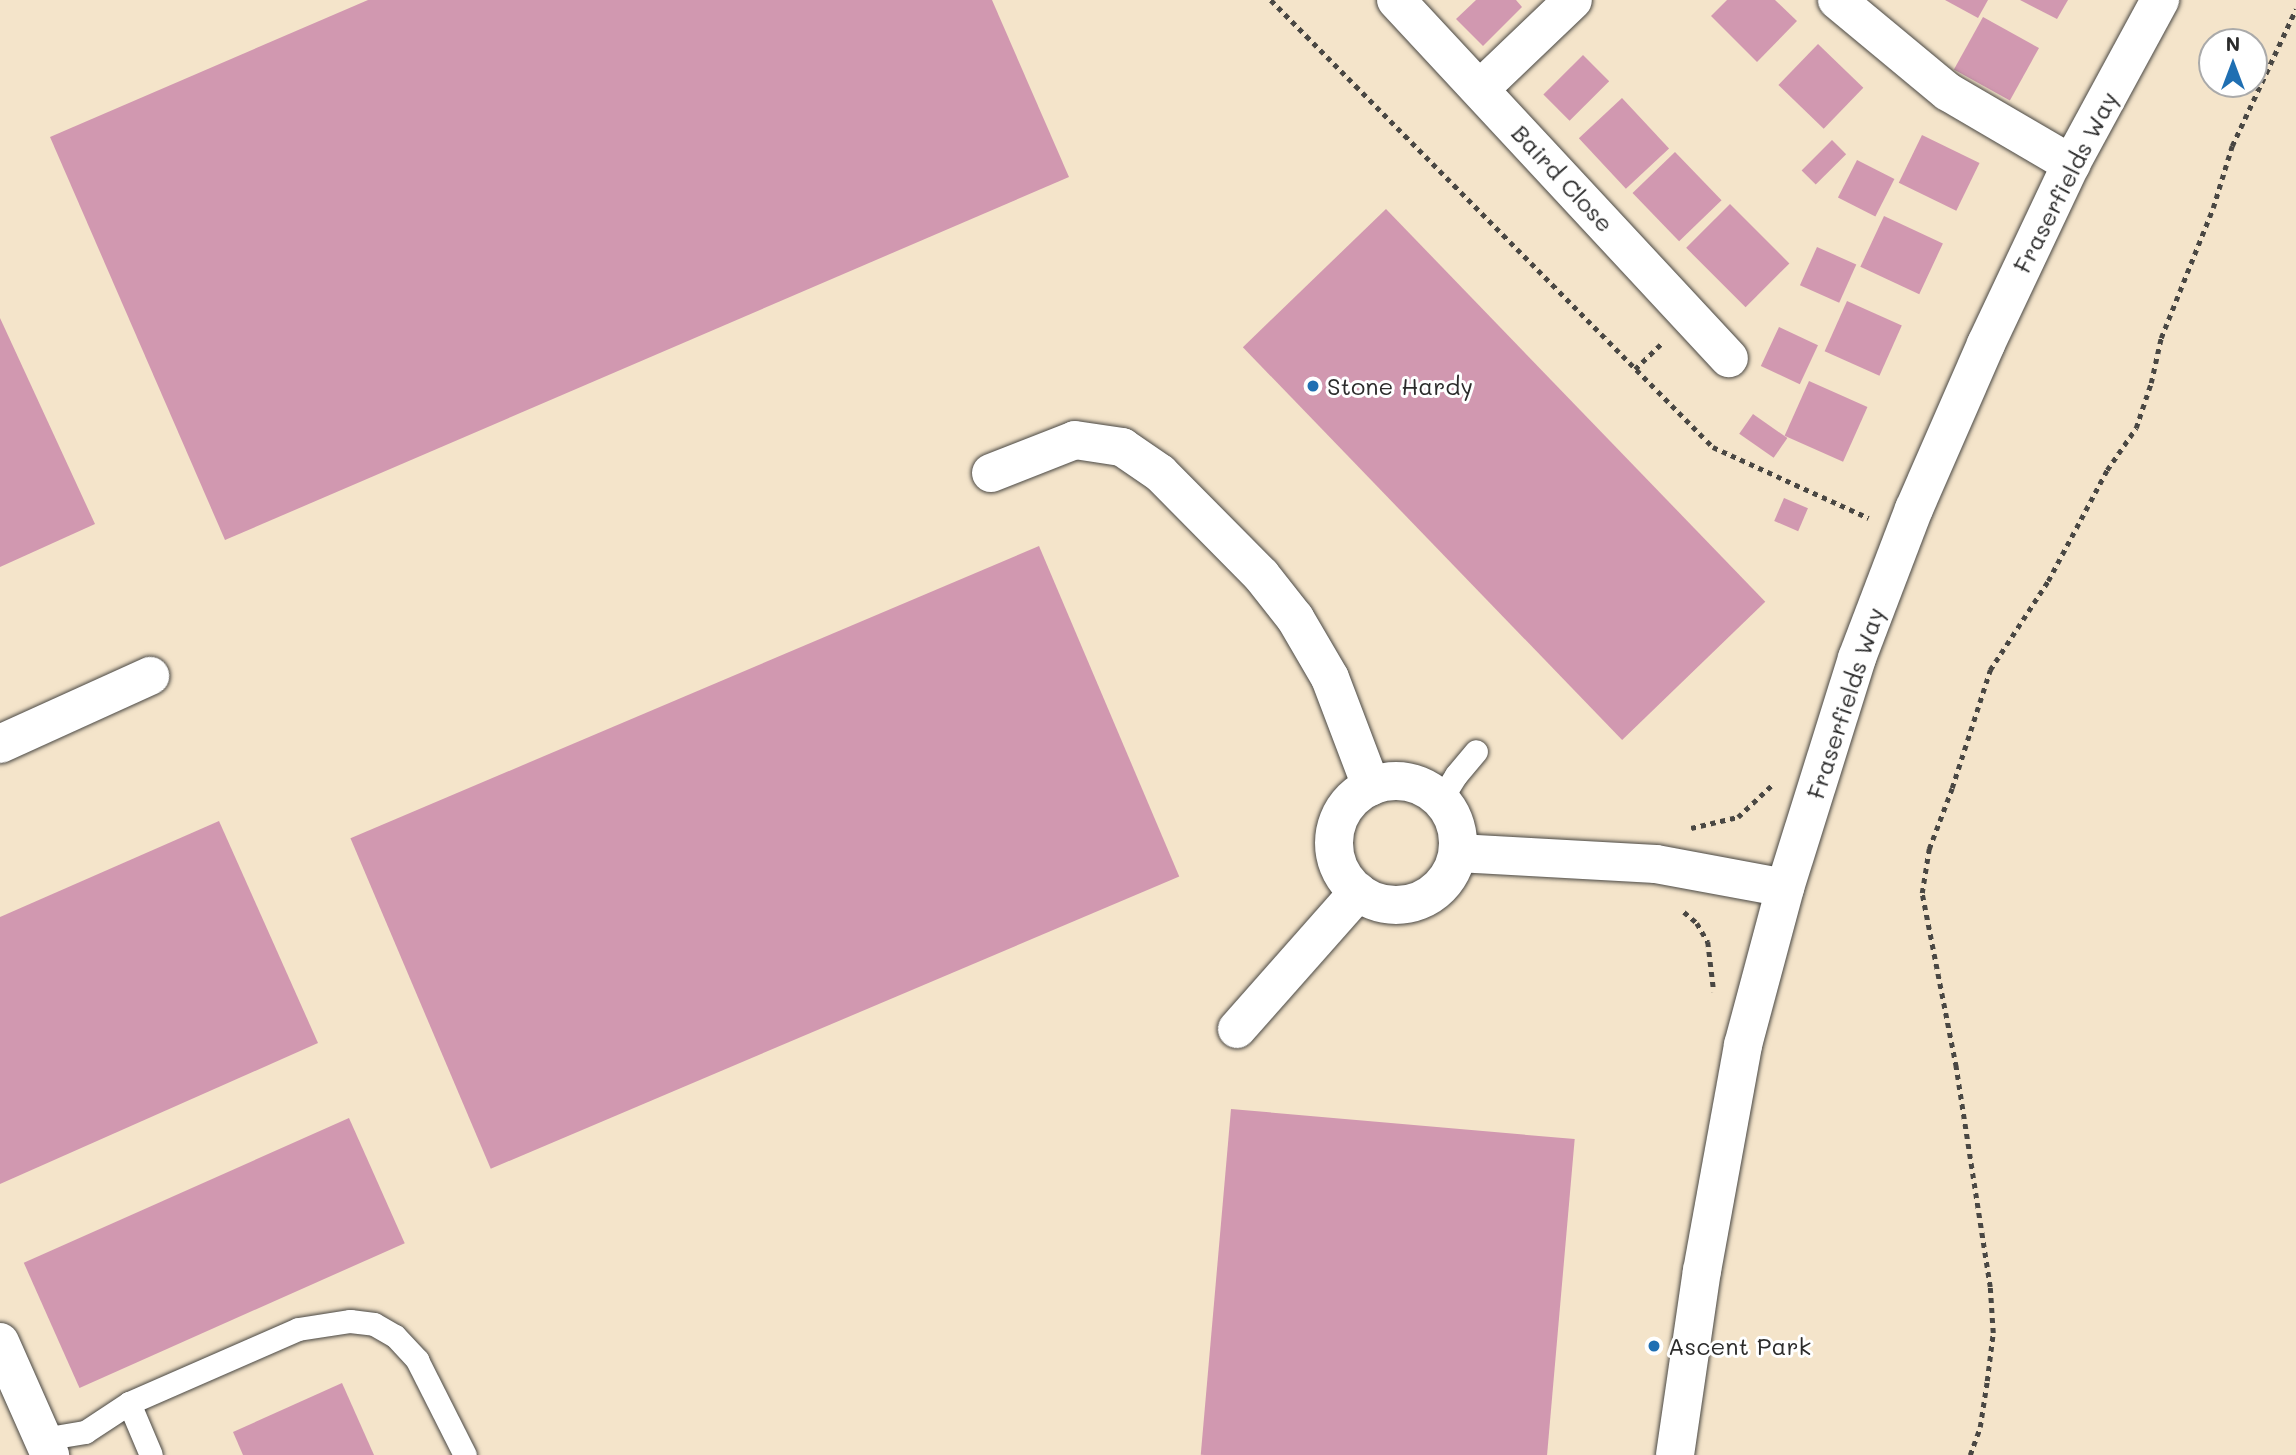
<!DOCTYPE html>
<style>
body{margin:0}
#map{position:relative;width:2296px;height:1455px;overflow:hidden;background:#f4e4ca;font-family:Mali,sans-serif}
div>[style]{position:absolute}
.building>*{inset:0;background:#d198b0;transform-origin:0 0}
.path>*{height:4.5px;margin-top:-2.25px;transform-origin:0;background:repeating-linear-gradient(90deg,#494743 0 5px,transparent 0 10px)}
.roads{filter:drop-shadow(0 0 2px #494743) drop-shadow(0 0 2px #494743)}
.lane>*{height:23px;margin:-11.5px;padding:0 11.5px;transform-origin:11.5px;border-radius:11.5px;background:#fff}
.street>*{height:38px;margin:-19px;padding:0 19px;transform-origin:19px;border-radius:19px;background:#fff}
.secondary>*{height:38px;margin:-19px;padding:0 19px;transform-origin:19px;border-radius:19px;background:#fff}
.secondary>.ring{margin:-19px;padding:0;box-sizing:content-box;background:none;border:38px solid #fff;border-radius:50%}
.dots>*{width:19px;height:19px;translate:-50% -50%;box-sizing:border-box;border:4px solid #fff;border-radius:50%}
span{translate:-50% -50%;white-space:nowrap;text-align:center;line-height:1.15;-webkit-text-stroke:6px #fff;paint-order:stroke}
.street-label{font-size:24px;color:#2b2b2b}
.poi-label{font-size:24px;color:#2b2b2b}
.left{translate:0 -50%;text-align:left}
.north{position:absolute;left:2198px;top:28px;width:70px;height:70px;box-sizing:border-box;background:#fff;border:2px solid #aaa;border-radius:50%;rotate:0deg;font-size:19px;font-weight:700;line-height:28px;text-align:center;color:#2b2b2b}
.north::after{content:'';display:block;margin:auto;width:24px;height:32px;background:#1f6fb2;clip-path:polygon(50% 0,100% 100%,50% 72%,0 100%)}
</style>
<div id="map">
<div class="building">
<i style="clip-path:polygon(368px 0,992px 0,1069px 177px,225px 540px,50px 137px)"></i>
<i style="clip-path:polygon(1476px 0,1516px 0,1522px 7px,1483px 46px,1456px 19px)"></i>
<i style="clip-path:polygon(1727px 0,1775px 0,1797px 21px,1757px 62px,1711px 16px)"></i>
<i style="clip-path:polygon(1945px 0,1988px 0,1978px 18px)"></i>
<i style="clip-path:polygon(2020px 0,2068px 0,2057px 19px)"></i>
<i style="left:1983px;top:17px;width:64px;height:60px;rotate:29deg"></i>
<i style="left:1818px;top:44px;width:63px;height:57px;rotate:44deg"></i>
<i style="left:1583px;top:55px;width:37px;height:56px;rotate:45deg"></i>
<i style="left:1622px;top:98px;width:69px;height:59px;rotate:47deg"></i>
<i style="left:1922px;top:135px;width:64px;height:53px;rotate:26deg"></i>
<i style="left:1832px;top:140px;width:20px;height:43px;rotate:45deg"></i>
<i style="left:1675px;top:152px;width:67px;height:59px;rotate:46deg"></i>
<i style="left:1857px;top:160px;width:42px;height:42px;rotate:27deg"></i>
<i style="left:1730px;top:204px;width:84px;height:62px;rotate:45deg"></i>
<i style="left:1386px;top:209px;width:546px;height:199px;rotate:46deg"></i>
<i style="left:1884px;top:216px;width:65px;height:56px;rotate:25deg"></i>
<i style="left:1817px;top:247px;width:43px;height:42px;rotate:24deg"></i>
<i style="left:1847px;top:301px;width:60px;height:55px;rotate:24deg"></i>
<i style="clip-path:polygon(0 318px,95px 524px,0 567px)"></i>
<i style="left:1779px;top:327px;width:43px;height:43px;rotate:25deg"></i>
<i style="left:1809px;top:381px;width:64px;height:60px;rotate:24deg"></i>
<i style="left:1753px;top:414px;width:42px;height:24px;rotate:35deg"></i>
<i style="left:1784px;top:498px;width:26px;height:25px;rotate:23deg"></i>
<i style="left:1039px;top:546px;width:359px;height:748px;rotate:67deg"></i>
<i style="clip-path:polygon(219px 821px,318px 1043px,0 1184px,0 917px)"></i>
<i style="left:1231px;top:1109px;width:345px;height:347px;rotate:5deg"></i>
<i style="left:349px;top:1118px;width:137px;height:356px;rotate:66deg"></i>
<i style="clip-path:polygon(342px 1383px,374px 1455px,243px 1455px,233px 1432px)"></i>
</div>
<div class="path">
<i style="left:1271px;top:0;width:629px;rotate:45.32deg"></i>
<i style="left:1713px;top:447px;width:171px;rotate:24.5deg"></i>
<i style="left:1635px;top:369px;width:37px;rotate:-44deg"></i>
<i style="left:1691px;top:828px;width:48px;rotate:-13.2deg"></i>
<i style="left:1738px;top:817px;width:48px;rotate:-43.3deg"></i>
<i style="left:1684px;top:912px;width:17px;rotate:40deg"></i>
<i style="left:1697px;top:923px;width:22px;rotate:60deg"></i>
<i style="left:1708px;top:942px;width:50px;rotate:83.2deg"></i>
<i style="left:1970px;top:1455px;width:30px;rotate:-70deg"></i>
<i style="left:1980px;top:1427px;width:47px;rotate:-81.3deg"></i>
<i style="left:1987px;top:1381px;width:48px;rotate:-82.9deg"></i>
<i style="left:1993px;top:1333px;width:46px;rotate:-93.7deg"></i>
<i style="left:1990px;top:1287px;width:223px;rotate:-98.8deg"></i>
<i style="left:1956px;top:1067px;width:177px;rotate:-101.1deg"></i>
<i style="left:1922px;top:893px;width:45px;rotate:-81deg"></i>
<i style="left:1929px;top:849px;width:65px;rotate:-69.3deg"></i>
<i style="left:1952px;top:788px;width:124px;rotate:-72.1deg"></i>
<i style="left:1990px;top:670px;width:106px;rotate:-56.9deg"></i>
<i style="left:2048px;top:581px;width:126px;rotate:-62deg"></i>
<i style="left:2107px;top:470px;width:51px;rotate:-55.4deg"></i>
<i style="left:2136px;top:428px;width:47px;rotate:-71.6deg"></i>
<i style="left:2151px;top:383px;width:46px;rotate:-77.5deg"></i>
<i style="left:2161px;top:338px;width:140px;rotate:-68.2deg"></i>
<i style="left:2213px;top:208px;width:65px;rotate:-73deg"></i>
<i style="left:2232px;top:146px;width:151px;rotate:-65deg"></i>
</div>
<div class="roads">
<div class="lane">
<i style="left:1441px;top:799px;width:28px;rotate:-58deg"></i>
<i style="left:1456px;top:775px;width:31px;rotate:-50deg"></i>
<i style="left:129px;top:1403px;width:56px;rotate:67.1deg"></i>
<i style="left:43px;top:1439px;width:43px;rotate:-9.5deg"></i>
<i style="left:85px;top:1432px;width:53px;rotate:-33.4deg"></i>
<i style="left:129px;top:1403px;width:184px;rotate:-23.6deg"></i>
<i style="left:298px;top:1329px;width:53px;rotate:-8.7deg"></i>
<i style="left:350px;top:1321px;width:24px;rotate:7deg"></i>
<i style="left:374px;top:1324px;width:24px;rotate:30deg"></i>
<i style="left:395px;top:1336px;width:33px;rotate:47deg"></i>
<i style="left:417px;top:1360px;width:106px;rotate:63.2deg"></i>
</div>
<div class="street">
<i style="left:1396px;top:0;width:489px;rotate:47.1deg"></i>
<i style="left:1837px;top:0;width:144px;rotate:39.7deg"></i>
<i style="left:1948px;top:92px;width:143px;rotate:30.3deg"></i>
<i style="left:1481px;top:88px;width:127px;rotate:-43.7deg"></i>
<i style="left:0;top:744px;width:165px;rotate:-24.4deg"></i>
<i style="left:0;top:1342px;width:124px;rotate:66.1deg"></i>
</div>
<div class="secondary">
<i style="left:991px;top:473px;width:90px;rotate:-21.4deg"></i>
<i style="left:1075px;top:440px;width:48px;rotate:8.5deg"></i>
<i style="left:1122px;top:447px;width:46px;rotate:34.4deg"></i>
<i style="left:1160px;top:473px;width:144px;rotate:45.3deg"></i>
<i style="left:1261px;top:575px;width:55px;rotate:51.7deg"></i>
<i style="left:1295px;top:618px;width:69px;rotate:59.7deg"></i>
<i style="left:1330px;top:678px;width:116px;rotate:69.2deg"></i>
<i class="ring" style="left:1334px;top:781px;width:86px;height:86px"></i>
<i style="left:1458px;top:853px;width:198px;rotate:3.2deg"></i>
<i style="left:1656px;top:864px;width:131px;rotate:10.5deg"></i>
<i style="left:1237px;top:1029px;width:183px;rotate:-48.5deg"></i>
<i style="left:1675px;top:1455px;width:186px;rotate:-81.7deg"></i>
<i style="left:1702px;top:1271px;width:230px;rotate:-79.7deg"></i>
<i style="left:1743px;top:1045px;width:163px;rotate:-75deg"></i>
<i style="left:1785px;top:888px;width:241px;rotate:-72.6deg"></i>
<i style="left:1857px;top:658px;width:160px;rotate:-69.1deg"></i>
<i style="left:1914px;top:509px;width:180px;rotate:-66.4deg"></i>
<i style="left:1986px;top:344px;width:199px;rotate:-64.7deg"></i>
<i style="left:2071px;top:164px;width:187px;rotate:-61.5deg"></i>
</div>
</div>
<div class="dots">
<i style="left:1313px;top:386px;background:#1f6fb2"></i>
<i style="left:1654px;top:1346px;background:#1f6fb2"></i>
</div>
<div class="street-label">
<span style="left:1563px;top:178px;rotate:47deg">Baird Close</span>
<span style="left:2065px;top:182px;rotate:-63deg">Fraserfields Way</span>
<span style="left:1845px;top:703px;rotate:-72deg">Fraserfields Way</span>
</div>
<div class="poi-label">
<span class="left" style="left:1327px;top:386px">Stone Hardy</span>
<span class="left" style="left:1668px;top:1346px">Ascent Park</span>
</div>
<div class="north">N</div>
</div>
